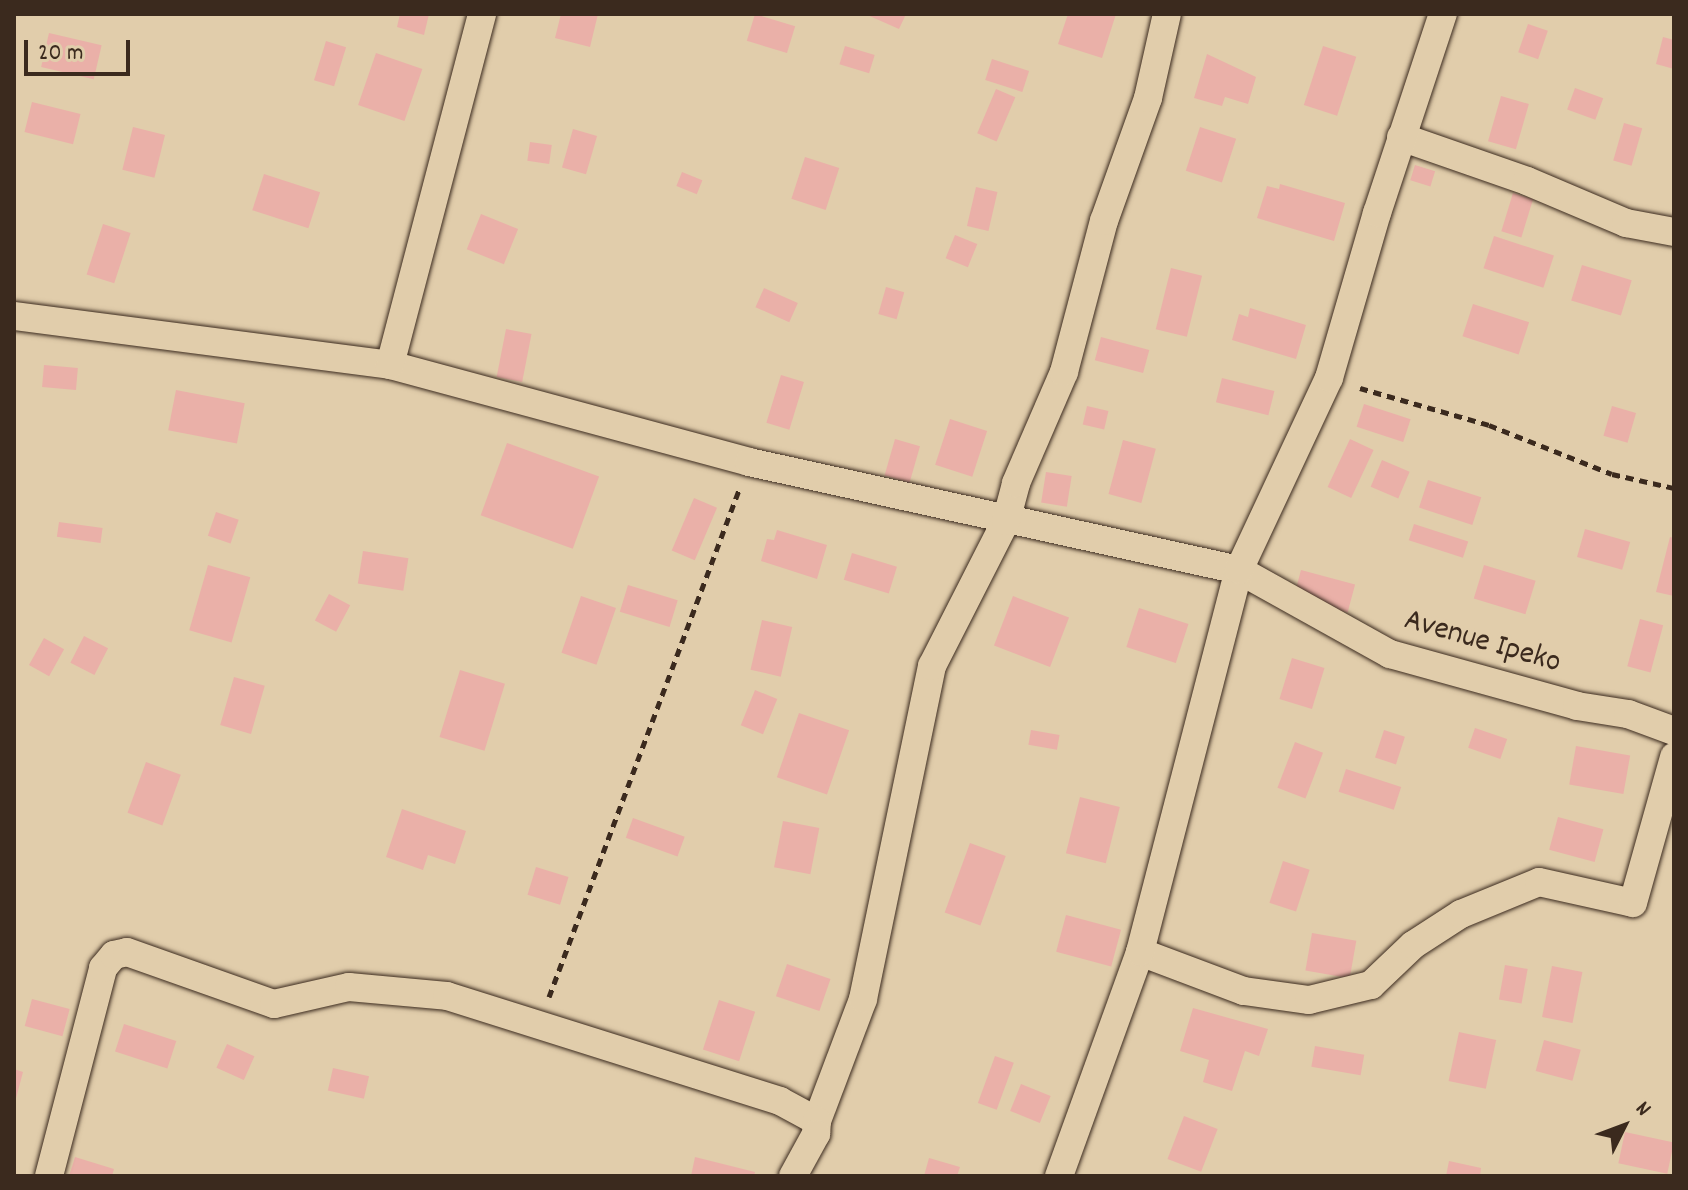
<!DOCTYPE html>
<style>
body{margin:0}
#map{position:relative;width:1688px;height:1190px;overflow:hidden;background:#e1cdab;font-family:Dekko,sans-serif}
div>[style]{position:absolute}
.building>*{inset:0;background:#eab0a8;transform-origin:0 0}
.path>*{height:5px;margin-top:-2.5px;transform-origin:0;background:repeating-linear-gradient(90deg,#3b2a1e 0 8px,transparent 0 14px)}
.roads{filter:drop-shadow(0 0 2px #3b2a1e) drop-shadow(0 0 2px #3b2a1e)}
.street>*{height:28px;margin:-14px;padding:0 14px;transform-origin:14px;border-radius:14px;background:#e1cdab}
span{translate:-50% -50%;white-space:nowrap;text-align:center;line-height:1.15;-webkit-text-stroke:8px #e1cdab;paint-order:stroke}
.street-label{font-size:32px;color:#3b2a1e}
.frame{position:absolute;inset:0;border:16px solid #3b2a1e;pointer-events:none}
.north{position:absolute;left:1584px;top:1086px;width:80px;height:80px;-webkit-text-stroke:6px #e1cdab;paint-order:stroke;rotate:48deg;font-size:22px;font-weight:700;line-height:32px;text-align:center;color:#3b2a1e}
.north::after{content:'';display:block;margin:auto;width:28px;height:36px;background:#3b2a1e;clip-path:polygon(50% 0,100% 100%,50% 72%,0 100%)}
.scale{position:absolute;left:24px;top:40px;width:106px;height:36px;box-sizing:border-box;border:4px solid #3b2a1e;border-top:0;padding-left:10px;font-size:24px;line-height:28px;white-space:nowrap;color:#3b2a1e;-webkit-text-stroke:6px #e1cdab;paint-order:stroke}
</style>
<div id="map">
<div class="building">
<i style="clip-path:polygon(400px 14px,429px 14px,424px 35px,397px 27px)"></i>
<i style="clip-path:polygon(561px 14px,598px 14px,590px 47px,555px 38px)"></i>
<i style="left:755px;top:14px;width:42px;height:28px;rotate:17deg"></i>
<i style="clip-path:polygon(865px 14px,906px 14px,899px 29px)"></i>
<i style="clip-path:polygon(1068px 14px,1116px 14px,1102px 58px,1058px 44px)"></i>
<i style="left:1528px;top:24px;width:21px;height:30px;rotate:19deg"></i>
<i style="left:49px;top:33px;width:54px;height:35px;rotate:13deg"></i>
<i style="clip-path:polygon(1663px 37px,1674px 40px,1674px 69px,1656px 64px)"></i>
<i style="left:326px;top:41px;width:21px;height:41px;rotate:17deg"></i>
<i style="left:845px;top:46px;width:31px;height:19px;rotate:17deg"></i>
<i style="left:1323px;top:46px;width:35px;height:62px;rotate:18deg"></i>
<i style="left:376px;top:53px;width:49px;height:55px;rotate:19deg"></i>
<i style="clip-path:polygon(1207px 54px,1256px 77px,1248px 104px,1225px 97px,1222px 106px,1194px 98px)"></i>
<i style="left:992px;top:59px;width:39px;height:22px;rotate:18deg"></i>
<i style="left:1575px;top:88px;width:30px;height:23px;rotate:20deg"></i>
<i style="left:996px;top:89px;width:21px;height:48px;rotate:23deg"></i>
<i style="left:1501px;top:96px;width:29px;height:47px;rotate:16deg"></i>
<i style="left:32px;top:102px;width:50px;height:31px;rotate:14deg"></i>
<i style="left:1624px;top:123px;width:19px;height:39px;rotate:16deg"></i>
<i style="left:133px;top:127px;width:33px;height:44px;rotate:14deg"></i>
<i style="left:1200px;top:127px;width:38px;height:46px;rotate:18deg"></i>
<i style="left:573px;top:129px;width:25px;height:40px;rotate:16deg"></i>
<i style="left:530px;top:142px;width:22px;height:19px;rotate:8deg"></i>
<i style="left:805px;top:157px;width:36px;height:44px;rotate:18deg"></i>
<i style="left:1415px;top:165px;width:21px;height:16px;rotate:17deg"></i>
<i style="left:682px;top:172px;width:22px;height:15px;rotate:22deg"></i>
<i style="left:264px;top:174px;width:59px;height:38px;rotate:18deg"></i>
<i style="clip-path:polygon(1280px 184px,1345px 203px,1334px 241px,1257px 218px,1267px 186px,1279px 189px)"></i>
<i style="left:976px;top:187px;width:22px;height:40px;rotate:13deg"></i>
<i style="left:1513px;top:193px;width:21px;height:40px;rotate:17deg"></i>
<i style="left:481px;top:214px;width:40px;height:38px;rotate:22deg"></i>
<i style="left:103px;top:224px;width:29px;height:53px;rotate:18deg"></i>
<i style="left:955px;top:235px;width:24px;height:25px;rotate:22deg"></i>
<i style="left:1494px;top:236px;width:63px;height:34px;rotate:18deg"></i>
<i style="left:1582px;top:265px;width:52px;height:37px;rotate:17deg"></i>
<i style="left:1171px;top:268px;width:32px;height:63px;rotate:14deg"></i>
<i style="left:886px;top:287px;width:19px;height:28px;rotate:16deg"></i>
<i style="left:764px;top:288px;width:37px;height:21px;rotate:24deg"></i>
<i style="left:1473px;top:304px;width:59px;height:34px;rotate:18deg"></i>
<i style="clip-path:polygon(1250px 308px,1306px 325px,1296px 359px,1232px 340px,1239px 314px,1248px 317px)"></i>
<i style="left:506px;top:329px;width:26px;height:49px;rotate:11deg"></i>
<i style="left:1101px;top:337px;width:50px;height:24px;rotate:15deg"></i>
<i style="left:44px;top:365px;width:34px;height:22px;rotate:5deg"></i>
<i style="left:781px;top:375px;width:24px;height:50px;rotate:17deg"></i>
<i style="left:1222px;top:378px;width:54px;height:25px;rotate:14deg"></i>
<i style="left:176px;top:390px;width:70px;height:41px;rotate:11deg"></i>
<i style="left:1364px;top:404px;width:49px;height:24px;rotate:18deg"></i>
<i style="left:1087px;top:406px;width:22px;height:19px;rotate:13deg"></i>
<i style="left:1612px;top:406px;width:25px;height:31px;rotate:16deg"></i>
<i style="left:950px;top:419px;width:39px;height:48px;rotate:18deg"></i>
<i style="left:895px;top:439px;width:26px;height:38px;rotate:16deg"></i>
<i style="left:1350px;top:439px;width:26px;height:53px;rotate:25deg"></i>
<i style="left:1123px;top:440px;width:34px;height:56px;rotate:15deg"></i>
<i style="left:507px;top:443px;width:98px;height:77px;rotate:20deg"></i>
<i style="left:1382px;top:460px;width:30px;height:29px;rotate:23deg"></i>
<i style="left:1046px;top:472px;width:26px;height:31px;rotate:9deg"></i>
<i style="left:1428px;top:480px;width:56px;height:29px;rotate:18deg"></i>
<i style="left:694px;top:498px;width:25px;height:57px;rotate:23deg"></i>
<i style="left:216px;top:512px;width:24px;height:25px;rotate:19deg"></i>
<i style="left:59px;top:522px;width:44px;height:15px;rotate:8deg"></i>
<i style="left:1414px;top:524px;width:57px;height:17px;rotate:18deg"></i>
<i style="left:1585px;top:529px;width:47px;height:29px;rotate:16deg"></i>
<i style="clip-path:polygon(777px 530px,827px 545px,817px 579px,761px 561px,767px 539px,774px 540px)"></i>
<i style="clip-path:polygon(1670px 537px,1674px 538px,1674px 596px,1656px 592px)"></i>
<i style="left:363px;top:551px;width:46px;height:33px;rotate:9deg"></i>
<i style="left:852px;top:553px;width:47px;height:28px;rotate:17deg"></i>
<i style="left:208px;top:565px;width:44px;height:68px;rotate:16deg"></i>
<i style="left:1484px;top:565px;width:54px;height:35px;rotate:17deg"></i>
<i style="left:1301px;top:570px;width:56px;height:29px;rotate:15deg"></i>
<i style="left:628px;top:585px;width:52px;height:28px;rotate:17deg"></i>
<i style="left:329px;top:594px;width:24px;height:30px;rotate:28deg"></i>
<i style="left:581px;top:596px;width:37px;height:60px;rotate:19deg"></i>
<i style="left:1013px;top:596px;width:60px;height:53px;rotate:21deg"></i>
<i style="left:1139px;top:608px;width:52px;height:41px;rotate:18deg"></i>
<i style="left:1640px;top:619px;width:24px;height:49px;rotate:15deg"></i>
<i style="left:762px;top:620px;width:31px;height:51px;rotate:13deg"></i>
<i style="left:84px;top:636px;width:27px;height:30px;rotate:27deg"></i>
<i style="left:44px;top:638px;width:23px;height:31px;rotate:29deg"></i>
<i style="left:1292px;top:658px;width:34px;height:43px;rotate:17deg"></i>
<i style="left:460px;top:670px;width:47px;height:70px;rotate:17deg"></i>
<i style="left:234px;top:677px;width:32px;height:50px;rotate:16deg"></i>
<i style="left:755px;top:690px;width:24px;height:38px;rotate:22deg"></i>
<i style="left:799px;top:713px;width:53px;height:68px;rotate:19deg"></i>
<i style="left:1475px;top:728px;width:34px;height:21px;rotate:19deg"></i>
<i style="left:1031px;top:730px;width:29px;height:15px;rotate:10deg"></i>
<i style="left:1384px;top:730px;width:22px;height:29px;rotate:18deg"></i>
<i style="left:1295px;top:742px;width:30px;height:49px;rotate:21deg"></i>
<i style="left:1576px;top:746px;width:55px;height:39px;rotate:10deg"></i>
<i style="left:146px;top:762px;width:37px;height:54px;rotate:20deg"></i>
<i style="left:1346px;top:769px;width:58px;height:24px;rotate:18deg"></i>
<i style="left:1080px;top:797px;width:41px;height:58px;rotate:14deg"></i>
<i style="clip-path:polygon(402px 809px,466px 831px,455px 864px,428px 855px,423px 870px,386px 857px)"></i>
<i style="left:1558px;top:817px;width:47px;height:34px;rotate:15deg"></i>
<i style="left:633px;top:818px;width:55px;height:21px;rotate:20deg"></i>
<i style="left:783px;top:821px;width:37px;height:47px;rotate:11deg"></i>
<i style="left:970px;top:843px;width:38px;height:74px;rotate:20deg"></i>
<i style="left:1283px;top:861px;width:28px;height:44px;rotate:18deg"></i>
<i style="left:536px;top:867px;width:34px;height:29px;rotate:17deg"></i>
<i style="left:1066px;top:915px;width:57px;height:38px;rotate:15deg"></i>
<i style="left:1312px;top:933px;width:45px;height:38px;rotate:10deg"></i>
<i style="left:787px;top:964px;width:46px;height:34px;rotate:19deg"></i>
<i style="left:1505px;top:965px;width:23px;height:35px;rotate:10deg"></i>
<i style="left:1552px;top:966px;width:31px;height:52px;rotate:11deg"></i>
<i style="left:32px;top:999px;width:39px;height:28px;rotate:15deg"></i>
<i style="left:719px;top:1000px;width:38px;height:52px;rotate:18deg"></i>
<i style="clip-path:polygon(1193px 1008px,1268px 1029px,1259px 1056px,1245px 1051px,1232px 1091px,1203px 1082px,1209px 1060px,1180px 1051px)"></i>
<i style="left:124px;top:1024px;width:55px;height:29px;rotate:18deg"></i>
<i style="left:1459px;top:1032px;width:38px;height:50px;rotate:12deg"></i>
<i style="left:1544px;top:1040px;width:38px;height:32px;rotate:15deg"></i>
<i style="left:227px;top:1044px;width:30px;height:26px;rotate:24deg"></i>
<i style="left:1315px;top:1046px;width:50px;height:21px;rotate:10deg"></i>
<i style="left:995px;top:1056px;width:20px;height:50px;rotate:20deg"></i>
<i style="left:333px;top:1068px;width:37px;height:23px;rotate:13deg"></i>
<i style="clip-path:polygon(14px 1069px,23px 1072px,15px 1102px,14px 1101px)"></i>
<i style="left:1021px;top:1084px;width:32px;height:29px;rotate:22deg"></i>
<i style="left:1184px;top:1116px;width:36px;height:46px;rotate:21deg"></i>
<i style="left:1625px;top:1132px;width:50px;height:32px;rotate:12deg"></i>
<i style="clip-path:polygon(75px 1157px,114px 1169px,112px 1176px,69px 1176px)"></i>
<i style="clip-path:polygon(695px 1157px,755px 1172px,754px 1176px,691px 1176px)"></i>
<i style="clip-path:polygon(929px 1158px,960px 1167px,957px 1176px,924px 1176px)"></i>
<i style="clip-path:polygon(1449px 1161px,1481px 1168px,1480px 1176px,1446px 1176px)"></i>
</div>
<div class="path">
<i style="left:1360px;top:388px;width:134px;rotate:16deg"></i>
<i style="left:1489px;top:425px;width:132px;rotate:21.7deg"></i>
<i style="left:1612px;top:474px;width:64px;rotate:12.7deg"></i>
<i style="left:549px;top:997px;width:541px;rotate:-69.46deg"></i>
</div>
<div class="roads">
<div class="street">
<i style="left:1401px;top:137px;width:133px;rotate:19.2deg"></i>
<i style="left:1527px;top:181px;width:108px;rotate:23deg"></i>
<i style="left:1626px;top:223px;width:49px;rotate:10.6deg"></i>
<i style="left:14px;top:316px;width:379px;rotate:7.4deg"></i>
<i style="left:390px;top:365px;width:372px;rotate:15.1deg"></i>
<i style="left:749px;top:462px;width:502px;rotate:12.43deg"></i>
<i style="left:1239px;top:570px;width:173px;rotate:29.1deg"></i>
<i style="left:1390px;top:654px;width:194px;rotate:15.5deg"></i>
<i style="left:1577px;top:706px;width:52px;rotate:8.9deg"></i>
<i style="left:1628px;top:714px;width:49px;rotate:20.3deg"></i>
<i style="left:390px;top:365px;width:363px;rotate:-75.3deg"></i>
<i style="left:1140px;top:952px;width:111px;rotate:20.6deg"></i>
<i style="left:1244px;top:991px;width:66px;rotate:7.9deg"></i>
<i style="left:1309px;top:1000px;width:64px;rotate:-13.6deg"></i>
<i style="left:1371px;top:985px;width:58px;rotate:-43.6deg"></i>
<i style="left:1413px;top:945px;width:57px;rotate:-32.9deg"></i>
<i style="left:1461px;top:914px;width:84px;rotate:-22.3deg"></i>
<i style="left:1539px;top:882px;width:96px;rotate:12.6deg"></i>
<i style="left:1633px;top:903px;width:152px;rotate:-74.3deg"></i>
<i style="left:817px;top:1121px;width:130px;rotate:-69.3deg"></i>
<i style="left:863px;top:999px;width:340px;rotate:-78.3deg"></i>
<i style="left:932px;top:666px;width:163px;rotate:-63deg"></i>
<i style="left:1006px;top:521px;width:39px;rotate:-75deg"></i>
<i style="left:1016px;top:483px;width:121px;rotate:-66.6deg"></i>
<i style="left:1064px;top:372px;width:156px;rotate:-75.2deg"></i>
<i style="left:1104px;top:221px;width:131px;rotate:-70.3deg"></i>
<i style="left:1148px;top:98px;width:86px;rotate:-77.3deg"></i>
<i style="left:49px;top:1176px;width:215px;rotate:-75.4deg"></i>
<i style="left:103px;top:968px;width:17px;rotate:-50deg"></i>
<i style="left:114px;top:955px;width:13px;rotate:-13deg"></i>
<i style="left:127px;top:952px;width:156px;rotate:19.5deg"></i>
<i style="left:274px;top:1004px;width:77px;rotate:-12.8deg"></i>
<i style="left:349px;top:987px;width:98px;rotate:5.2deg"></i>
<i style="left:447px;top:996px;width:349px;rotate:17.5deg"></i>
<i style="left:780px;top:1101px;width:42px;rotate:28.4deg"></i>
<i style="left:817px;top:1121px;width:13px;rotate:94deg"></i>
<i style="left:816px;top:1134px;width:48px;rotate:118.7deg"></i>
<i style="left:1059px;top:1176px;width:238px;rotate:-70.1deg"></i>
<i style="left:1140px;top:952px;width:395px;rotate:-75.5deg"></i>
<i style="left:1239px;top:570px;width:212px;rotate:-64.9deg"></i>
<i style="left:1329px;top:378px;width:172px;rotate:-73.8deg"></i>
<i style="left:1377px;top:213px;width:210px;rotate:-71.7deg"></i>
</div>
</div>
<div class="street-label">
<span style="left:1482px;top:643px;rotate:16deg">Avenue Ipeko</span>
</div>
<div class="frame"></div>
<div class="north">N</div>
<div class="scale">20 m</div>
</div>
